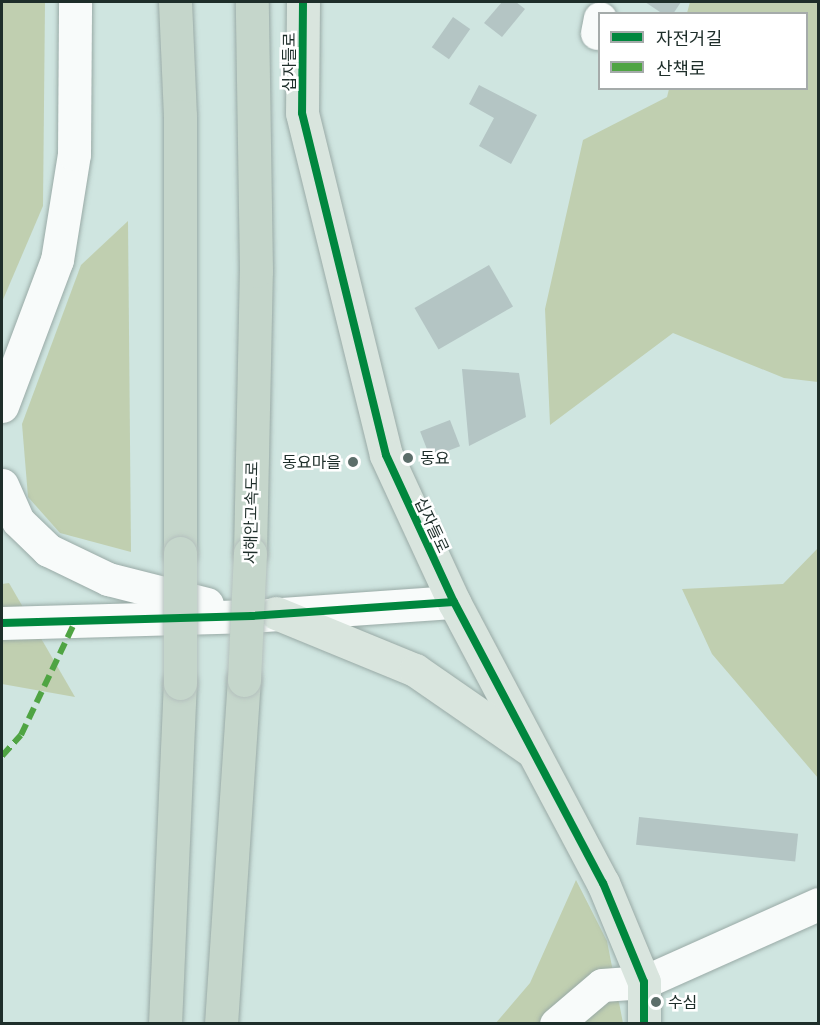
<!DOCTYPE html>
<meta charset="utf-8">
<style>
body{margin:0}
#map{position:relative;width:820px;height:1025px;overflow:hidden;background:#cfe5e0;font-family:Merriweather,"Noto Sans KR",serif}
div>[style]{position:absolute}
.green>*{inset:0;background:#c0cfb0}
.building>*{inset:0;background:#b4c5c4;transform-origin:0 0}
.roads{filter:drop-shadow(0 0 2px #99aaa6) drop-shadow(0 0 2px #99aaa6)}
.minor>*{height:33px;margin:-16.5px;padding:0 16.5px;transform-origin:16.5px;border-radius:16.5px;background:#f8fbfa}
.major>*{height:33px;margin:-16.5px;padding:0 16.5px;transform-origin:16.5px;border-radius:16.5px;background:#d9e5de}
.highway>*{height:33px;margin:-16.5px;padding:0 16.5px;transform-origin:16.5px;border-radius:16.5px;background:#c5d6cb}
.bridges{filter:drop-shadow(0 0 2px #b4c0bd) drop-shadow(0 0 2px #b4c0bd)}
.highway-bridge>*{height:33px;margin:-16.5px;padding:0 16.5px;transform-origin:16.5px;border-radius:16.5px;background:#c5d6cb}
.quiet>*{height:6px;margin-top:-3px;transform-origin:0;background:repeating-linear-gradient(90deg,#4fa443 0 12px,transparent 0 18px)}
.cycleway>*{height:8px;margin:-4px;padding:0 4px;transform-origin:4px;border-radius:4px;background:#00873e}
.dots>*{width:16px;height:16px;translate:-50% -50%;box-sizing:border-box;border:3px solid #fff;border-radius:50%}
span{translate:-50% -50%;white-space:nowrap;text-align:center;line-height:1.15;-webkit-text-stroke:5px #fff;paint-order:stroke}
.street-label{font-size:16px;color:#1e2e2a}
.poi-label{font-size:16px;color:#1e2e2a}
.left{translate:0 -50%;text-align:left}
.right{translate:-100% -50%;text-align:right}
.frame{position:absolute;inset:0;border:3px solid #1e2e2a;pointer-events:none}
.legend{position:absolute;left:598px;top:12px;width:210px;height:78px;box-sizing:border-box;background:#fff;border:2px solid #a5abaa;margin:0;padding:8px 10px;list-style:none;font-size:18px;color:#1e2e2a}
.legend li{display:flex;align-items:center;gap:12px;height:30px}
.legend b{width:30px;border:2px solid #a5abaa}
</style>
<div id="map">
<div class="green">
<i style="clip-path:polygon(2px 2px,45px 2px,43px 206px,2px 302px)"></i>
<i style="clip-path:polygon(690px 2px,818px 2px,818px 382px,784px 378px,673px 333px,550px 425px,545px 309px,583px 140px,667px 97px,669px 89px,806px 88px,806px 14px,687px 13px)"></i>
<i style="clip-path:polygon(128px 221px,131px 552px,60px 533px,28px 497px,22px 424px,81px 265px)"></i>
<i style="clip-path:polygon(818px 548px,818px 778px,712px 654px,682px 589px,783px 584px)"></i>
<i style="clip-path:polygon(9px 583px,75px 697px,2px 684px,2px 584px)"></i>
<i style="clip-path:polygon(576px 880px,607px 941px,623px 1023px,495px 1024px,530px 983px)"></i>
</div>
<div class="building">
<i style="clip-path:polygon(502px 2px,516px 2px,525px 9px,502px 37px,484px 23px)"></i>
<i style="clip-path:polygon(645px 2px,681px 2px,673px 14px,663px 14px)"></i>
<i style="left:453px;top:17px;width:21px;height:37px;rotate:35deg"></i>
<i style="clip-path:polygon(479px 85px,537px 115px,511px 164px,479px 146px,494px 118px,469px 104px)"></i>
<i style="left:489px;top:265px;width:48px;height:86px;rotate:60deg"></i>
<i style="clip-path:polygon(462px 369px,519px 373px,526px 417px,469px 446px)"></i>
<i style="left:450px;top:420px;width:28px;height:32px;rotate:69deg"></i>
<i style="left:639px;top:817px;width:160px;height:28px;rotate:6deg"></i>
</div>
<div class="roads">
<div class="minor">
<i style="left:597px;top:33px;width:15px;rotate:-79deg"></i>
<i style="left:2px;top:406px;width:156px;rotate:-69.4deg"></i>
<i style="left:57px;top:260px;width:107px;rotate:-80.9deg"></i>
<i style="left:74px;top:154px;width:152px;rotate:-89.6deg"></i>
<i style="left:2px;top:485px;width:39px;rotate:66deg"></i>
<i style="left:18px;top:521px;width:42px;rotate:44deg"></i>
<i style="left:48px;top:550px;width:67px;rotate:25.8deg"></i>
<i style="left:108px;top:579px;width:102px;rotate:14.2deg"></i>
<i style="left:2px;top:623px;width:250px;rotate:-1.6deg"></i>
<i style="left:252px;top:616px;width:202px;rotate:-4deg"></i>
<i style="left:556px;top:1024px;width:60px;rotate:-40.3deg"></i>
<i style="left:602px;top:985px;width:42px;rotate:-4.1deg"></i>
<i style="left:644px;top:982px;width:191px;rotate:-24.1deg"></i>
</div>
<div class="major">
<i style="left:303px;top:2px;width:111px;rotate:90.5deg"></i>
<i style="left:302px;top:113px;width:352px;rotate:76.2deg"></i>
<i style="left:386px;top:455px;width:162px;rotate:65.2deg"></i>
<i style="left:454px;top:602px;width:318px;rotate:62.1deg"></i>
<i style="left:603px;top:883px;width:107px;rotate:67.5deg"></i>
<i style="left:644px;top:982px;width:42px;rotate:90deg"></i>
<i style="left:276px;top:613px;width:150px;rotate:22.3deg"></i>
<i style="left:415px;top:670px;width:142px;rotate:34.7deg"></i>
</div>
<div class="highway">
<i style="left:175px;top:2px;width:114px;rotate:87.5deg"></i>
<i style="left:180px;top:116px;width:437px;rotate:90deg"></i>
<i style="left:250px;top:553px;width:282px;rotate:-88.8deg"></i>
<i style="left:256px;top:271px;width:269px;rotate:-90.9deg"></i>
<i style="left:165px;top:1024px;width:341px;rotate:-87.5deg"></i>
<i style="left:221px;top:1024px;width:345px;rotate:-86.2deg"></i>
</div>
</div>
<div class="bridges">
<div class="highway-bridge">
<i style="left:180px;top:553px;width:130px;rotate:90deg"></i>
<i style="left:244px;top:680px;width:127px;rotate:-87.3deg"></i>
</div>
</div>
<div class="quiet">
<i style="left:2px;top:756px;width:28px;rotate:-48deg"></i>
<i style="left:21px;top:735px;width:125px;rotate:-64.5deg"></i>
</div>
<div class="cycleway">
<i style="left:303px;top:2px;width:111px;rotate:90.5deg"></i>
<i style="left:302px;top:113px;width:352px;rotate:76.2deg"></i>
<i style="left:386px;top:455px;width:162px;rotate:65.2deg"></i>
<i style="left:454px;top:602px;width:318px;rotate:62.1deg"></i>
<i style="left:603px;top:883px;width:107px;rotate:67.5deg"></i>
<i style="left:644px;top:982px;width:42px;rotate:90deg"></i>
<i style="left:2px;top:623px;width:250px;rotate:-1.6deg"></i>
<i style="left:252px;top:616px;width:202px;rotate:-4deg"></i>
</div>
<div class="dots">
<i style="left:408px;top:458px;background:#5c6e6a"></i>
<i style="left:353px;top:462px;background:#5c6e6a"></i>
<i style="left:656px;top:1002px;background:#5c6e6a"></i>
</div>
<div class="street-label">
<span style="left:289px;top:62px;rotate:-90deg">십자들로</span>
<span style="left:251px;top:513px;rotate:-89deg">서해안고속도로</span>
<span style="left:432px;top:525px;rotate:65deg">십자들로</span>
</div>
<div class="poi-label">
<span class="left" style="left:420px;top:458px">동요</span>
<span class="right" style="left:341px;top:462px">동요마을</span>
<span class="left" style="left:668px;top:1002px">수심</span>
</div>
<div class="frame"></div>
<ul class="legend">
<li><b style="height:8px;background:#00873e"></b>자전거길</li>
<li><b style="height:8px;background:#4fa443"></b>산책로</li>
</ul>
</div>
